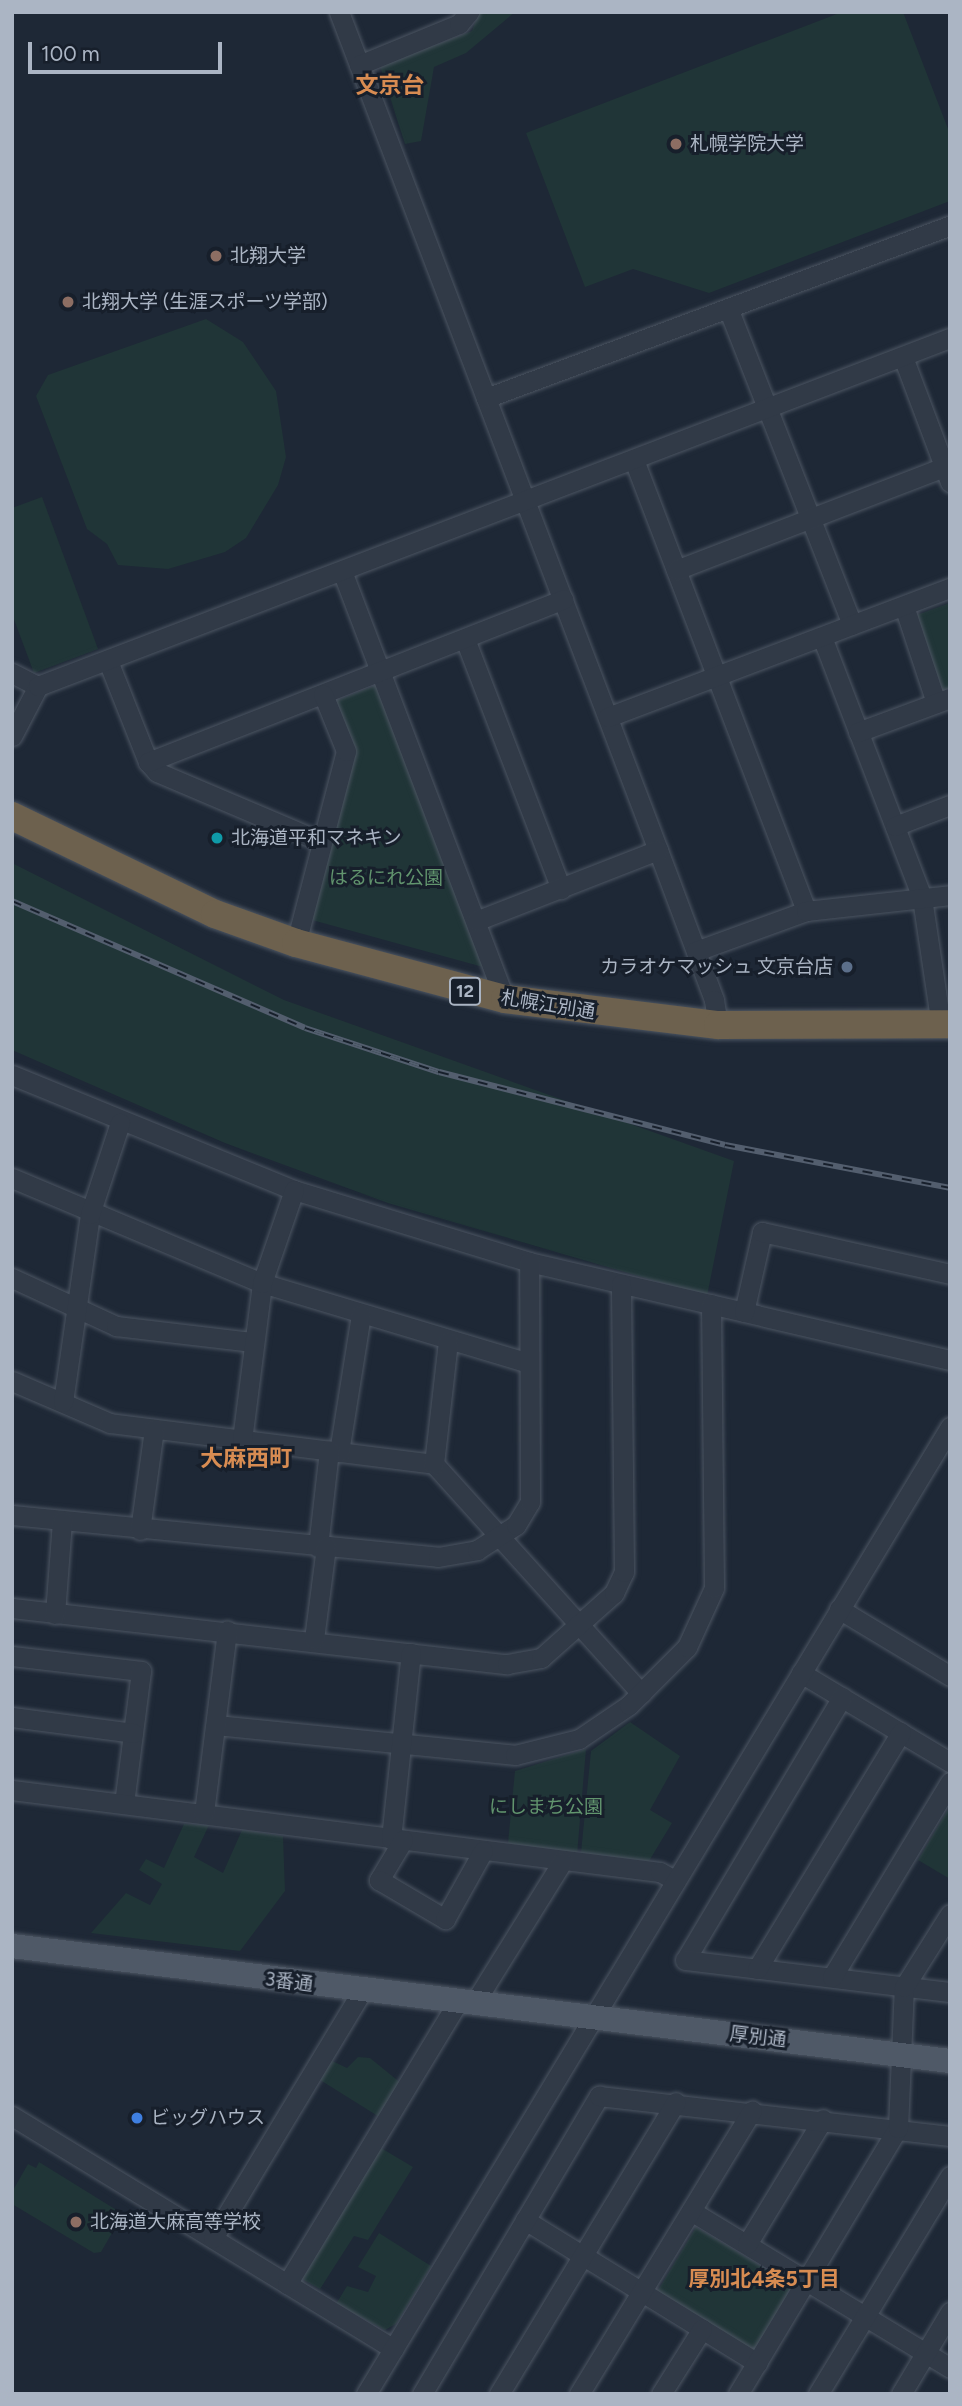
<!DOCTYPE html>
<meta charset="utf-8">
<style>
body{margin:0}
#map{position:relative;width:962px;height:2406px;overflow:hidden;background:#1e2836;font-family:Figtree,"Noto Sans JP",sans-serif}
div>[style]{position:absolute}
.green>*{inset:0;background:#203537;transform-origin:0 0}
.roads{filter:drop-shadow(0 0 2px #4c5562) drop-shadow(0 0 2px #4c5562)}
.minor>*{height:19px;margin:-9.5px;padding:0 9.5px;transform-origin:9.5px;border-radius:9.5px;background:#313a47}
.major>*{height:24px;margin:-12px;padding:0 12px;transform-origin:12px;border-radius:12px;background:#4f5967}
.highway>*{height:28px;margin:-14px;padding:0 14px;transform-origin:14px;border-radius:14px;background:#6d614e}
.rail>*{height:6px;margin-top:-3px;transform-origin:0;background:repeating-linear-gradient(90deg,#171f2b 0 10px,#535e6e 0 20px);box-sizing:border-box;border-block:2px solid #535e6e}
.dots>*{width:19px;height:19px;translate:-50% -50%;box-sizing:border-box;border:4px solid #171f2b;border-radius:50%}
span{translate:-50% -50%;white-space:nowrap;text-align:center;line-height:1.15;-webkit-text-stroke:6px #171f2b;paint-order:stroke}
.shield-label span{padding:2px 5px;background:#171f2b;border:2px solid;border-radius:5px;-webkit-text-stroke-width:0}
.shield-label{font-size:18px;color:#abb5c4;font-weight:700}
.poi-label{font-size:19px;color:#abb5c4}
.left{translate:0 -50%;text-align:left}
.right{translate:-100% -50%;text-align:right}
.park-label{font-size:19px;color:#62956e}
.street-label{font-size:19px;color:#abb5c4}
.neighbourhood-label{font-size:21px;color:#d88c52;font-weight:700}
.quarter-label{font-size:23px;color:#d88c52;font-weight:700}
.frame{position:absolute;inset:0;border:14px solid #abb5c4;pointer-events:none}
.scale{position:absolute;left:28px;top:42px;width:194px;height:32px;box-sizing:border-box;border:4px solid #abb5c4;border-top:0;padding-left:9px;font-size:21px;line-height:24px;white-space:nowrap;color:#abb5c4;-webkit-text-stroke:5px #171f2b;paint-order:stroke}
</style>
<div id="map">
<div class="green">
<i style="clip-path:polygon(479px 12px,515px 12px,466px 53px,434px 67px,421px 141px,405px 144px,380px 66px,472px 31px)"></i>
<i style="clip-path:polygon(842px 12px,903px 12px,950px 134px,950px 201px,709px 293px,633px 269px,585px 287px,526px 133px)"></i>
<i style="clip-path:polygon(206px 319px,243px 342px,276px 391px,286px 457px,278px 485px,246px 538px,225px 552px,168px 569px,118px 565px,107px 544px,87px 529px,36px 396px,48px 375px)"></i>
<i style="clip-path:polygon(42px 497px,98px 649px,34px 673px,12px 614px,12px 508px)"></i>
<i style="clip-path:polygon(950px 603px,950px 693px,939px 698px,911px 617px)"></i>
<i style="clip-path:polygon(376px 685px,483px 967px,312px 920px,352px 756px,330px 703px)"></i>
<i style="clip-path:polygon(12px 863px,284px 1000px,734px 1161px,707px 1296px,388px 1203px,225px 1143px,12px 1050px)"></i>
<i style="clip-path:polygon(630px 1722px,680px 1756px,650px 1810px,672px 1823px,649px 1861px,581px 1853px,591px 1751px)"></i>
<i style="clip-path:polygon(586px 1749px,577px 1855px,508px 1843px,515px 1771px)"></i>
<i style="clip-path:polygon(950px 1806px,950px 1879px,918px 1860px)"></i>
<i style="clip-path:polygon(184px 1824px,209px 1825px,194px 1857px,223px 1873px,242px 1830px,283px 1836px,285px 1891px,240px 1951px,91px 1933px,126px 1893px,150px 1905px,162px 1884px,139px 1870px,146px 1859px,164px 1868px)"></i>
<i style="clip-path:polygon(358px 2057px,370px 2058px,402px 2084px,381px 2118px,317px 2078px,328px 2059px,347px 2068px)"></i>
<i style="clip-path:polygon(381px 2148px,413px 2167px,368px 2240px,354px 2236px,320px 2289px,302px 2279px)"></i>
<i style="clip-path:polygon(39px 2162px,123px 2214px,101px 2252px,94px 2253px,12px 2204px,12px 2192px,28px 2164px,36px 2168px)"></i>
<i style="left:696px;top:2227px;width:117px;height:77px;rotate:31deg"></i>
<i style="clip-path:polygon(379px 2233px,431px 2266px,396px 2324px,385px 2330px,336px 2304px,347px 2286px,368px 2292px,376px 2276px,358px 2267px)"></i>
</div>
<div class="roads">
<div class="minor">
<i style="left:339px;top:12px;width:897px;rotate:69.16deg"></i>
<i style="left:658px;top:850px;width:160px;rotate:69.5deg"></i>
<i style="left:714px;top:1000px;width:25px;rotate:81deg"></i>
<i style="left:359px;top:65px;width:108px;rotate:-22.3deg"></i>
<i style="left:459px;top:24px;width:16px;rotate:-50deg"></i>
<i style="left:728px;top:308px;width:340px;rotate:68.6deg"></i>
<i style="left:903px;top:357px;width:134px;rotate:69.4deg"></i>
<i style="left:486px;top:398px;width:495px;rotate:-20.4deg"></i>
<i style="left:634px;top:460px;width:483px;rotate:69.1deg"></i>
<i style="left:676px;top:570px;width:287px;rotate:-21deg"></i>
<i style="left:342px;top:571px;width:458px;rotate:69.2deg"></i>
<i style="left:904px;top:606px;width:102px;rotate:71.7deg"></i>
<i style="left:822px;top:637px;width:280px;rotate:69deg"></i>
<i style="left:922px;top:898px;width:128px;rotate:81.5deg"></i>
<i style="left:465px;top:639px;width:268px;rotate:69deg"></i>
<i style="left:108px;top:661px;width:109px;rotate:68.4deg"></i>
<i style="left:148px;top:762px;width:13px;rotate:48deg"></i>
<i style="left:157px;top:772px;width:179px;rotate:23deg"></i>
<i style="left:12px;top:673px;width:29px;rotate:27deg"></i>
<i style="left:608px;top:717px;width:366px;rotate:-20.7deg"></i>
<i style="left:858px;top:732px;width:98px;rotate:-20.3deg"></i>
<i style="left:12px;top:736px;width:56px;rotate:-62.5deg"></i>
<i style="left:38px;top:686px;width:976px;rotate:-20.89deg"></i>
<i style="left:148px;top:762px;width:446px;rotate:-21.4deg"></i>
<i style="left:895px;top:826px;width:59px;rotate:-20.9deg"></i>
<i style="left:476px;top:921px;width:195px;rotate:-21.3deg"></i>
<i style="left:296px;top:943px;width:198px;rotate:-75.4deg"></i>
<i style="left:346px;top:751px;width:61px;rotate:-112deg"></i>
<i style="left:696px;top:951px;width:117px;rotate:-20deg"></i>
<i style="left:806px;top:911px;width:145px;rotate:-6.3deg"></i>
<i style="left:12px;top:1075px;width:305px;rotate:22.2deg"></i>
<i style="left:294px;top:1190px;width:246px;rotate:17deg"></i>
<i style="left:529px;top:1262px;width:432px;rotate:13.1deg"></i>
<i style="left:12px;top:1178px;width:271px;rotate:22.8deg"></i>
<i style="left:262px;top:1283px;width:278px;rotate:16.7deg"></i>
<i style="left:12px;top:1278px;width:115px;rotate:24.8deg"></i>
<i style="left:116px;top:1326px;width:138px;rotate:6.7deg"></i>
<i style="left:744px;top:1312px;width:82px;rotate:-77.3deg"></i>
<i style="left:762px;top:1232px;width:193px;rotate:12.6deg"></i>
<i style="left:12px;top:1381px;width:107px;rotate:23.2deg"></i>
<i style="left:110px;top:1423px;width:327px;rotate:7.2deg"></i>
<i style="left:434px;top:1464px;width:309px;rotate:47.9deg"></i>
<i style="left:63px;top:1402px;width:190px;rotate:-81.8deg"></i>
<i style="left:90px;top:1214px;width:96px;rotate:-71.8deg"></i>
<i style="left:242px;top:1440px;width:158px;rotate:-82.7deg"></i>
<i style="left:262px;top:1283px;width:98px;rotate:-71deg"></i>
<i style="left:339px;top:1452px;width:139px;rotate:-80.9deg"></i>
<i style="left:434px;top:1464px;width:123px;rotate:-83.5deg"></i>
<i style="left:12px;top:1515px;width:428px;rotate:5.6deg"></i>
<i style="left:438px;top:1557px;width:40px;rotate:-10deg"></i>
<i style="left:477px;top:1550px;width:46px;rotate:-32.7deg"></i>
<i style="left:516px;top:1525px;width:27px;rotate:-59deg"></i>
<i style="left:530px;top:1502px;width:240px;rotate:-90.2deg"></i>
<i style="left:140px;top:1530px;width:102px;rotate:-82.1deg"></i>
<i style="left:318px;top:1547px;width:97px;rotate:-83.5deg"></i>
<i style="left:12px;top:1608px;width:498px;rotate:6.5deg"></i>
<i style="left:507px;top:1664px;width:35px;rotate:-10deg"></i>
<i style="left:541px;top:1658px;width:98px;rotate:-41.7deg"></i>
<i style="left:614px;top:1593px;width:23px;rotate:-65deg"></i>
<i style="left:624px;top:1572px;width:288px;rotate:-90.6deg"></i>
<i style="left:839px;top:1609px;width:130px;rotate:31.1deg"></i>
<i style="left:55px;top:1614px;width:93px;rotate:-85.7deg"></i>
<i style="left:314px;top:1639px;width:93px;rotate:-82.6deg"></i>
<i style="left:12px;top:1656px;width:130px;rotate:6.6deg"></i>
<i style="left:141px;top:1671px;width:133px;rotate:97.3deg"></i>
<i style="left:801px;top:1673px;width:174px;rotate:30.9deg"></i>
<i style="left:842px;top:1697px;width:306px;rotate:120.8deg"></i>
<i style="left:685px;top:1960px;width:267px;rotate:6.9deg"></i>
<i style="left:12px;top:1717px;width:122px;rotate:7.5deg"></i>
<i style="left:216px;top:1725px;width:301px;rotate:5.7deg"></i>
<i style="left:515px;top:1755px;width:66px;rotate:-14deg"></i>
<i style="left:579px;top:1739px;width:60px;rotate:-34.2deg"></i>
<i style="left:629px;top:1705px;width:82px;rotate:-45deg"></i>
<i style="left:687px;top:1647px;width:65px;rotate:-65.4deg"></i>
<i style="left:714px;top:1588px;width:284px;rotate:-90.6deg"></i>
<i style="left:12px;top:1790px;width:653px;rotate:7.21deg"></i>
<i style="left:660px;top:1872px;width:18px;rotate:29deg"></i>
<i style="left:204px;top:1813px;width:184px;rotate:-82.8deg"></i>
<i style="left:391px;top:1839px;width:187px;rotate:-83.9deg"></i>
<i style="left:403px;top:1840px;width:47px;rotate:121deg"></i>
<i style="left:379px;top:1880px;width:77px;rotate:30.6deg"></i>
<i style="left:445px;top:1919px;width:78px;rotate:-60.8deg"></i>
<i style="left:757px;top:1969px;width:277px;rotate:-58.7deg"></i>
<i style="left:832px;top:1977px;width:228px;rotate:-58.8deg"></i>
<i style="left:475px;top:2002px;width:165px;rotate:-58.1deg"></i>
<i style="left:12px;top:2116px;width:447px;rotate:31.4deg"></i>
<i style="left:691px;top:2211px;width:303px;rotate:31.2deg"></i>
<i style="left:525px;top:2220px;width:273px;rotate:31.6deg"></i>
<i style="left:213px;top:2238px;width:288px;rotate:-58.9deg"></i>
<i style="left:747px;top:2244px;width:146px;rotate:-58.7deg"></i>
<i style="left:287px;top:2284px;width:332px;rotate:-58.8deg"></i>
<i style="left:366px;top:2394px;width:1130px;rotate:-58.87deg"></i>
<i style="left:422px;top:2394px;width:347px;rotate:-59.3deg"></i>
<i style="left:599px;top:2096px;width:353px;rotate:6.5deg"></i>
<i style="left:499px;top:2394px;width:341px;rotate:-58.8deg"></i>
<i style="left:579px;top:2394px;width:332px;rotate:-58.6deg"></i>
<i style="left:661px;top:2394px;width:77px;rotate:-57.8deg"></i>
<i style="left:738px;top:2394px;width:310px;rotate:-59deg"></i>
<i style="left:898px;top:2128px;width:141px;rotate:-87.6deg"></i>
<i style="left:904px;top:1987px;width:86px;rotate:-57.8deg"></i>
<i style="left:818px;top:2394px;width:255px;rotate:-58.8deg"></i>
<i style="left:901px;top:2394px;width:96px;rotate:-59.1deg"></i>
</div>
<div class="major">
<i style="left:12px;top:1946px;width:945px;rotate:6.99deg"></i>
</div>
<div class="highway">
<i style="left:12px;top:816px;width:225px;rotate:25.8deg"></i>
<i style="left:215px;top:914px;width:86px;rotate:19.7deg"></i>
<i style="left:296px;top:943px;width:216px;rotate:15deg"></i>
<i style="left:505px;top:999px;width:215px;rotate:7deg"></i>
<i style="left:718px;top:1025px;width:232px;rotate:-0.2deg"></i>
</div>
</div>
<div class="rail">
<i style="left:12px;top:901px;width:319px;rotate:23.4deg"></i>
<i style="left:305px;top:1028px;width:141px;rotate:18.2deg"></i>
<i style="left:439px;top:1072px;width:295px;rotate:14.3deg"></i>
<i style="left:725px;top:1145px;width:229px;rotate:10.8deg"></i>
</div>
<div class="dots">
<i style="left:676px;top:144px;background:#8d6e63"></i>
<i style="left:216px;top:256px;background:#8d6e63"></i>
<i style="left:68px;top:302px;background:#8d6e63"></i>
<i style="left:217px;top:838px;background:#0f9aa8"></i>
<i style="left:847px;top:967px;background:#5c6f8a"></i>
<i style="left:137px;top:2118px;background:#3f7fe0"></i>
<i style="left:76px;top:2222px;background:#8d6e63"></i>
</div>
<div class="shield-label">
<span style="left:465px;top:991px">12</span>
</div>
<div class="poi-label">
<span class="left" style="left:690px;top:144px">札幌学院大学</span>
<span class="left" style="left:230px;top:256px">北翔大学</span>
<span class="left" style="left:82px;top:302px">北翔大学 (生涯スポーツ学部)</span>
<span class="left" style="left:231px;top:838px">北海道平和マネキン</span>
<span class="right" style="left:833px;top:967px">カラオケマッシュ 文京台店</span>
<span class="left" style="left:151px;top:2118px">ビッグハウス</span>
<span class="left" style="left:90px;top:2222px">北海道大麻高等学校</span>
</div>
<div class="park-label">
<span style="left:386px;top:878px">はるにれ公園</span>
<span style="left:546px;top:1807px">にしまち公園</span>
</div>
<div class="street-label">
<span style="left:548px;top:1005px;rotate:9deg">札幌江別通</span>
<span style="left:289px;top:1982px;rotate:7deg">3番通</span>
<span style="left:758px;top:2037px;rotate:7deg">厚別通</span>
</div>
<div class="neighbourhood-label">
<span style="left:764px;top:2279px">厚別北4条5丁目</span>
</div>
<div class="quarter-label">
<span style="left:390px;top:85px">文京台</span>
<span style="left:246px;top:1458px">大麻西町</span>
</div>
<div class="frame"></div>
<div class="scale">100 m</div>
</div>
